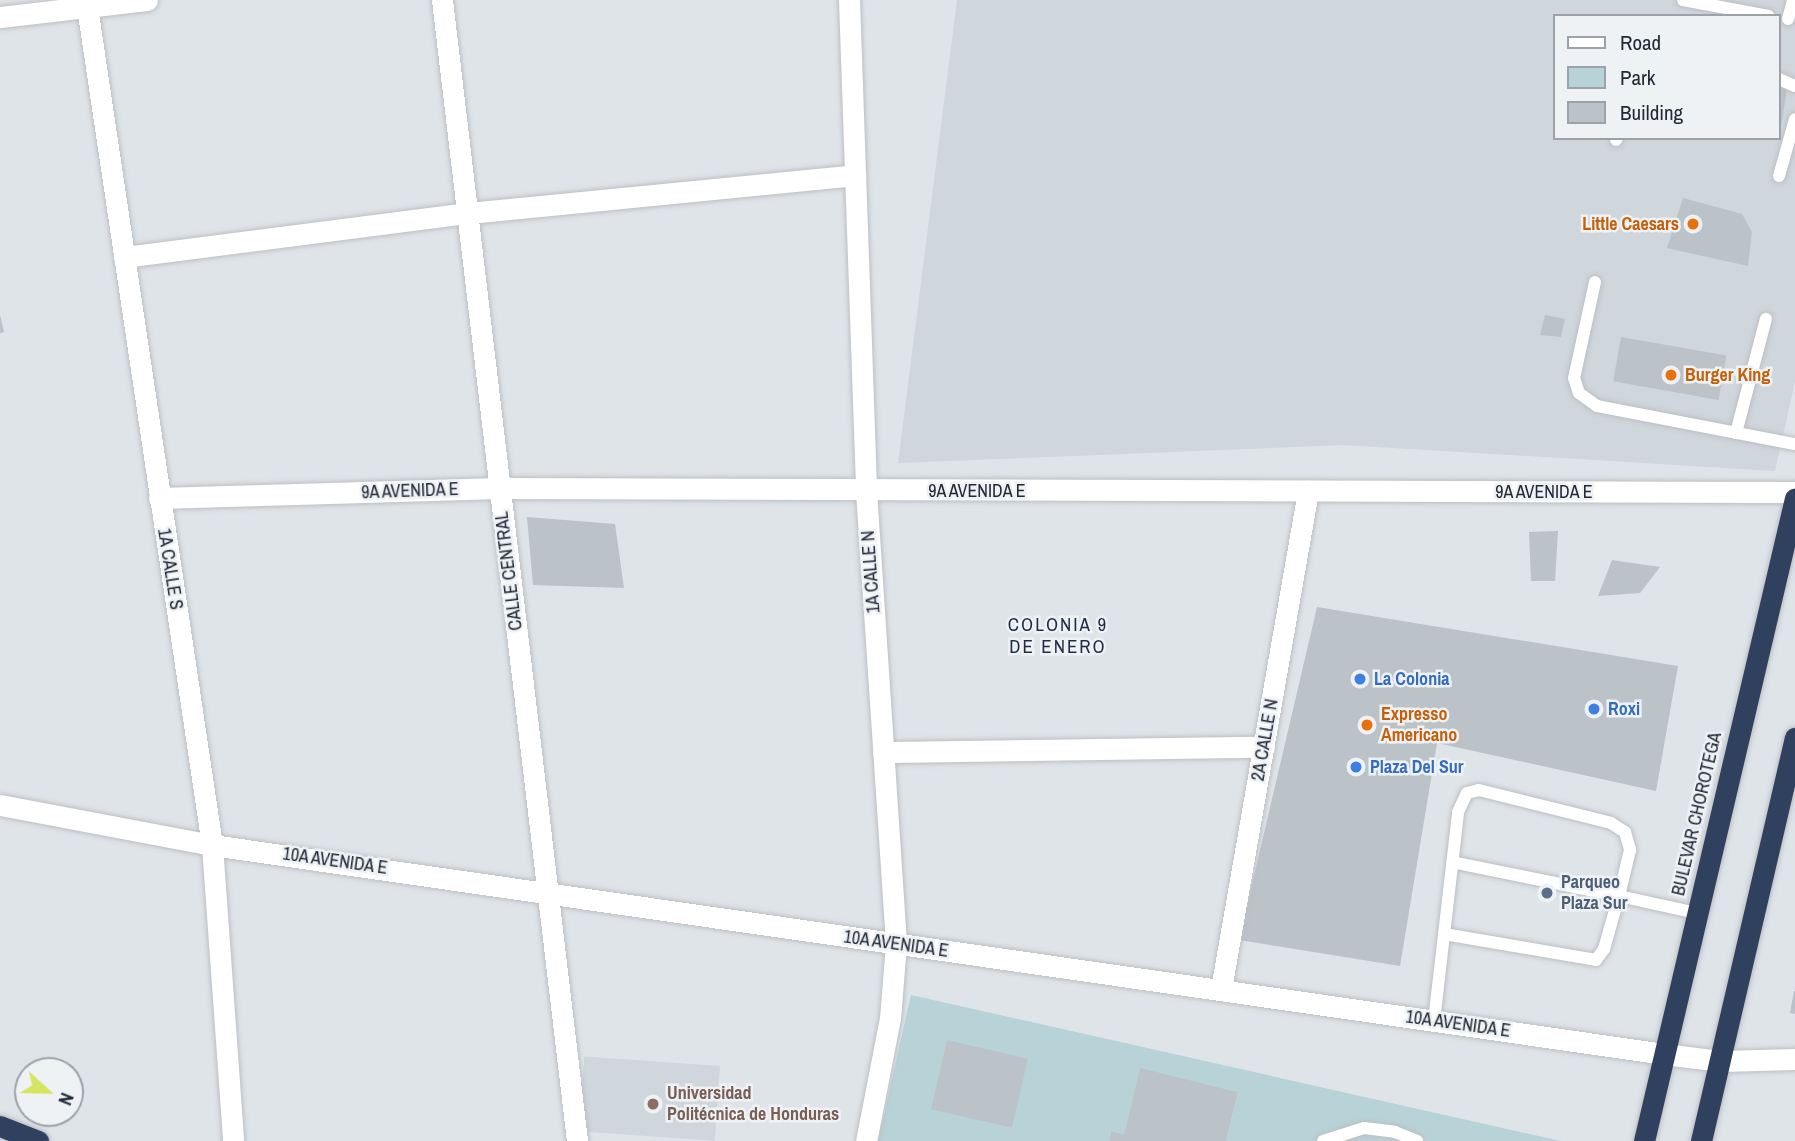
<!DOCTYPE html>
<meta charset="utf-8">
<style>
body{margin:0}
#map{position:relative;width:1795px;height:1141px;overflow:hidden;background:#dee4e8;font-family:"Archivo Narrow",sans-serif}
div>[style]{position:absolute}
.built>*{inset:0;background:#cfd6dc;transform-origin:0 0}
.green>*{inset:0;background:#b8d3d8}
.building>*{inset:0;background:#bbc2c8;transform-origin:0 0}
.roads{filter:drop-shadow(0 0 2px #bcbfc3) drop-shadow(0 0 2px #bcbfc3)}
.lane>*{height:12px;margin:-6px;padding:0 6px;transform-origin:6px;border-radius:6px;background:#fff}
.street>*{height:21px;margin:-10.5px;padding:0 10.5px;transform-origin:10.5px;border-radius:10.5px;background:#fff}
.highway>*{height:21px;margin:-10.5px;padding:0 10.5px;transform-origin:10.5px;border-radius:10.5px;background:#30405f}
.dots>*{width:19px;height:19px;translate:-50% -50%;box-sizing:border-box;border:4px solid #eef2f5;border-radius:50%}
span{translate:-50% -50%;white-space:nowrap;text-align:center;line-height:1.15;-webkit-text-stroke:5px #eef2f5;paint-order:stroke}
.food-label{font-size:18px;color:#c56008;font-weight:700}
.right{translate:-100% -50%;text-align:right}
.left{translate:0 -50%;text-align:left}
.street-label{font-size:18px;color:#212936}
.shop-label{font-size:18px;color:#366cbe;font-weight:700}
.service-label{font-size:18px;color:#4e5e75;font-weight:700}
.education-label{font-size:18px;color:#785e54;font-weight:700}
.neighbourhood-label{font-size:19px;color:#1f2d46;letter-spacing:2px}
.legend{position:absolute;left:1553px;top:14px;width:228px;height:126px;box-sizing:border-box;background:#eef2f5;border:2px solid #9ca2a9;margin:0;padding:9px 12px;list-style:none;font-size:21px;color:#212936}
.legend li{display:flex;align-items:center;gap:14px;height:35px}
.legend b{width:35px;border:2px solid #9ca2a9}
.north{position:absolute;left:14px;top:1057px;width:70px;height:70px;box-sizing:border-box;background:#eef2f5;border:2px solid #9ca2a9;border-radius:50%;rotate:112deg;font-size:19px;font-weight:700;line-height:28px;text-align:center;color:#212936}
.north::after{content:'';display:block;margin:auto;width:24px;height:32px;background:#d5e55f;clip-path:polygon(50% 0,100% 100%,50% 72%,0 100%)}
</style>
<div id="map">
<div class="built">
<i style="clip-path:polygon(evenodd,957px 0,1795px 0,1795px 382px,1775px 471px,1344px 445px,898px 463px,957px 0,1555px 16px,1779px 16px,1779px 138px,1555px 138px,1555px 16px)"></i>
<i style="left:720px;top:1066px;width:75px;height:136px;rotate:94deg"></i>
</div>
<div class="green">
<i style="clip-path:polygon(911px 995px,1561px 1141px,1226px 1141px,1238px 1092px,1140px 1069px,1124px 1134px,1111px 1131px,1109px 1141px,878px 1141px)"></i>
</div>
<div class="building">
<i style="clip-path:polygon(1779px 87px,1787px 89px,1781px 126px,1779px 126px)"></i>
<i style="clip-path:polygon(1683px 198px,1742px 214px,1752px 232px,1748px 266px,1667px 248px)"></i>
<i style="clip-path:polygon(0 315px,4px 332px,0 333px)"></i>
<i style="clip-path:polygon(1545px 315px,1565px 319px,1561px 337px,1540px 335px)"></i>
<i style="left:1621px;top:337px;width:107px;height:45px;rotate:10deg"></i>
<i style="clip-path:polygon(527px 517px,615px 524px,624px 588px,533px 585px)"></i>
<i style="clip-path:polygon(1558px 531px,1555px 581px,1531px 581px,1529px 532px)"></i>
<i style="clip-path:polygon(1612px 560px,1660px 567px,1640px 593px,1598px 596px)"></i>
<i style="clip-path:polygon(1317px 607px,1678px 666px,1656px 791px,1437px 743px,1400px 966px,1239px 940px)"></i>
<i style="clip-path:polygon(1794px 991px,1795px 991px,1795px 1014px,1790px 1013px)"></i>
<i style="left:947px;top:1040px;width:83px;height:71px;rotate:13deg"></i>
<i style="clip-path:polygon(1140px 1068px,1238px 1092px,1226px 1141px,1109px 1141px,1111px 1131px,1124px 1134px)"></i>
</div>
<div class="roads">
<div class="lane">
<i style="left:1683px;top:0;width:87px;rotate:10.5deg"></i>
<i style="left:1788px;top:19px;width:20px;rotate:-75deg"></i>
<i style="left:1779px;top:79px;width:17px;rotate:24deg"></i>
<i style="left:1616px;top:140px;width:2px;rotate:-63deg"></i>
<i style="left:1779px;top:176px;width:59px;rotate:-74.3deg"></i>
<i style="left:1595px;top:282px;width:98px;rotate:102.3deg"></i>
<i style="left:1574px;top:378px;width:16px;rotate:72deg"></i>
<i style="left:1579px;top:393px;width:22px;rotate:36deg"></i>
<i style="left:1597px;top:406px;width:202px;rotate:10.9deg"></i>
<i style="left:1736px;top:433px;width:118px;rotate:-75.3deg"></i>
<i style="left:1444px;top:934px;width:154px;rotate:9.7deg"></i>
<i style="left:1596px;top:960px;width:14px;rotate:-54deg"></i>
<i style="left:1604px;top:949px;width:55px;rotate:-74.2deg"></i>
<i style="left:1619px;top:896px;width:170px;rotate:-168.5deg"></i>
<i style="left:1434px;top:1021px;width:210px;rotate:-83.4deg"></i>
<i style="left:1458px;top:812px;width:21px;rotate:-65deg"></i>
<i style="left:1467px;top:793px;width:12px;rotate:-14deg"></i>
<i style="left:1479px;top:790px;width:136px;rotate:14deg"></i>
<i style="left:1611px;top:823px;width:17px;rotate:33deg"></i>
<i style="left:1625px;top:832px;width:19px;rotate:74deg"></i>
<i style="left:1630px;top:850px;width:47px;rotate:103.4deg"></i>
<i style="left:1619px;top:896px;width:80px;rotate:12.3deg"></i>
<i style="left:1323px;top:1141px;width:43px;rotate:-17.6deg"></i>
<i style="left:1364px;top:1128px;width:31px;rotate:7deg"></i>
<i style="left:1395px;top:1132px;width:24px;rotate:22deg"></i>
</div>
<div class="street">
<i style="left:86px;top:0;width:854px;rotate:81.52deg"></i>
<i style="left:212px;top:845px;width:297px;rotate:85.9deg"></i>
<i style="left:442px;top:0;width:1149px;rotate:83.25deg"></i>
<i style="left:849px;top:0;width:491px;rotate:88deg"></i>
<i style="left:866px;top:491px;width:454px;rotate:86.2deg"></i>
<i style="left:896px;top:944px;width:74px;rotate:94.6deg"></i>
<i style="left:890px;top:1018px;width:125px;rotate:101deg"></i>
<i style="left:0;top:17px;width:148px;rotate:-6.6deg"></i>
<i style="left:124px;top:257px;width:348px;rotate:-7.3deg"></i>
<i style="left:469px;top:213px;width:388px;rotate:-5.6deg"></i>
<i style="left:159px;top:498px;width:341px;rotate:-1.7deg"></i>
<i style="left:500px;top:488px;width:1295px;rotate:0.18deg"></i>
<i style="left:883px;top:752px;width:381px;rotate:-0.8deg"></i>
<i style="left:0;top:805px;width:216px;rotate:10.7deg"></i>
<i style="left:212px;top:845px;width:1467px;rotate:8.19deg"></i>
<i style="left:1664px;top:1054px;width:56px;rotate:7.1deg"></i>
<i style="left:1720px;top:1061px;width:75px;rotate:-1.5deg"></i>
<i style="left:1221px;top:989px;width:506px;rotate:-80.09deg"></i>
</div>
<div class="highway">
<i style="left:0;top:1126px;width:41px;rotate:21.5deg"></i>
<i style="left:1644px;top:1141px;width:660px;rotate:-76.78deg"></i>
<i style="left:1701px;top:1141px;width:414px;rotate:-76.9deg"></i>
</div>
</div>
<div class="dots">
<i style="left:1693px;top:224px;background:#e8710a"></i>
<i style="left:1671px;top:375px;background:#e8710a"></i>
<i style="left:1360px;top:679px;background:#3f7fe0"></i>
<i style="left:1594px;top:709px;background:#3f7fe0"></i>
<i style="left:1367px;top:725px;background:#e8710a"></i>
<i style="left:1356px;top:767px;background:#3f7fe0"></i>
<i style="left:1547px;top:893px;background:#5c6f8a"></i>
<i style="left:653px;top:1104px;background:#8d6e63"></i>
</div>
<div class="food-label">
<span class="right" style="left:1679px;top:224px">Little Caesars</span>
<span class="left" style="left:1685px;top:375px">Burger King</span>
<span class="left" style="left:1381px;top:725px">Expresso<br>Americano</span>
</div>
<div class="street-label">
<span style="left:410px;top:491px;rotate:-2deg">9A AVENIDA E</span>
<span style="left:977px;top:491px">9A AVENIDA E</span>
<span style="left:1544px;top:492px">9A AVENIDA E</span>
<span style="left:170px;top:569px;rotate:81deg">1A CALLE S</span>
<span style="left:509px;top:571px;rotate:-97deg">CALLE CENTRAL</span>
<span style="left:871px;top:572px;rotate:-94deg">1A CALLE N</span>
<span style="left:1265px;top:740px;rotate:-80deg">2A CALLE N</span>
<span style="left:1697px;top:814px;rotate:-77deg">BULEVAR CHOROTEGA</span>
<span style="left:335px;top:861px;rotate:8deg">10A AVENIDA E</span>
<span style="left:896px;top:944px;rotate:8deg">10A AVENIDA E</span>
<span style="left:1458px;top:1024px;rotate:8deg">10A AVENIDA E</span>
</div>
<div class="shop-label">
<span class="left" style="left:1374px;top:679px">La Colonia</span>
<span class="left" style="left:1608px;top:709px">Roxi</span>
<span class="left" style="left:1370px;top:767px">Plaza Del Sur</span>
</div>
<div class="service-label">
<span class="left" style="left:1561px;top:893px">Parqueo<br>Plaza Sur</span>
</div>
<div class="education-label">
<span class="left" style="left:667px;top:1104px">Universidad<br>Politécnica de Honduras</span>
</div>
<div class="neighbourhood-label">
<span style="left:1058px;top:636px">COLONIA 9<br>DE ENERO</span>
</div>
<ul class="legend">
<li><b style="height:9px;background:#fff"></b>Road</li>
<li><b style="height:19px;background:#b8d3d8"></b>Park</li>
<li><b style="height:19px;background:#bbc2c8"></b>Building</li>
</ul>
<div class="north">N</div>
</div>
